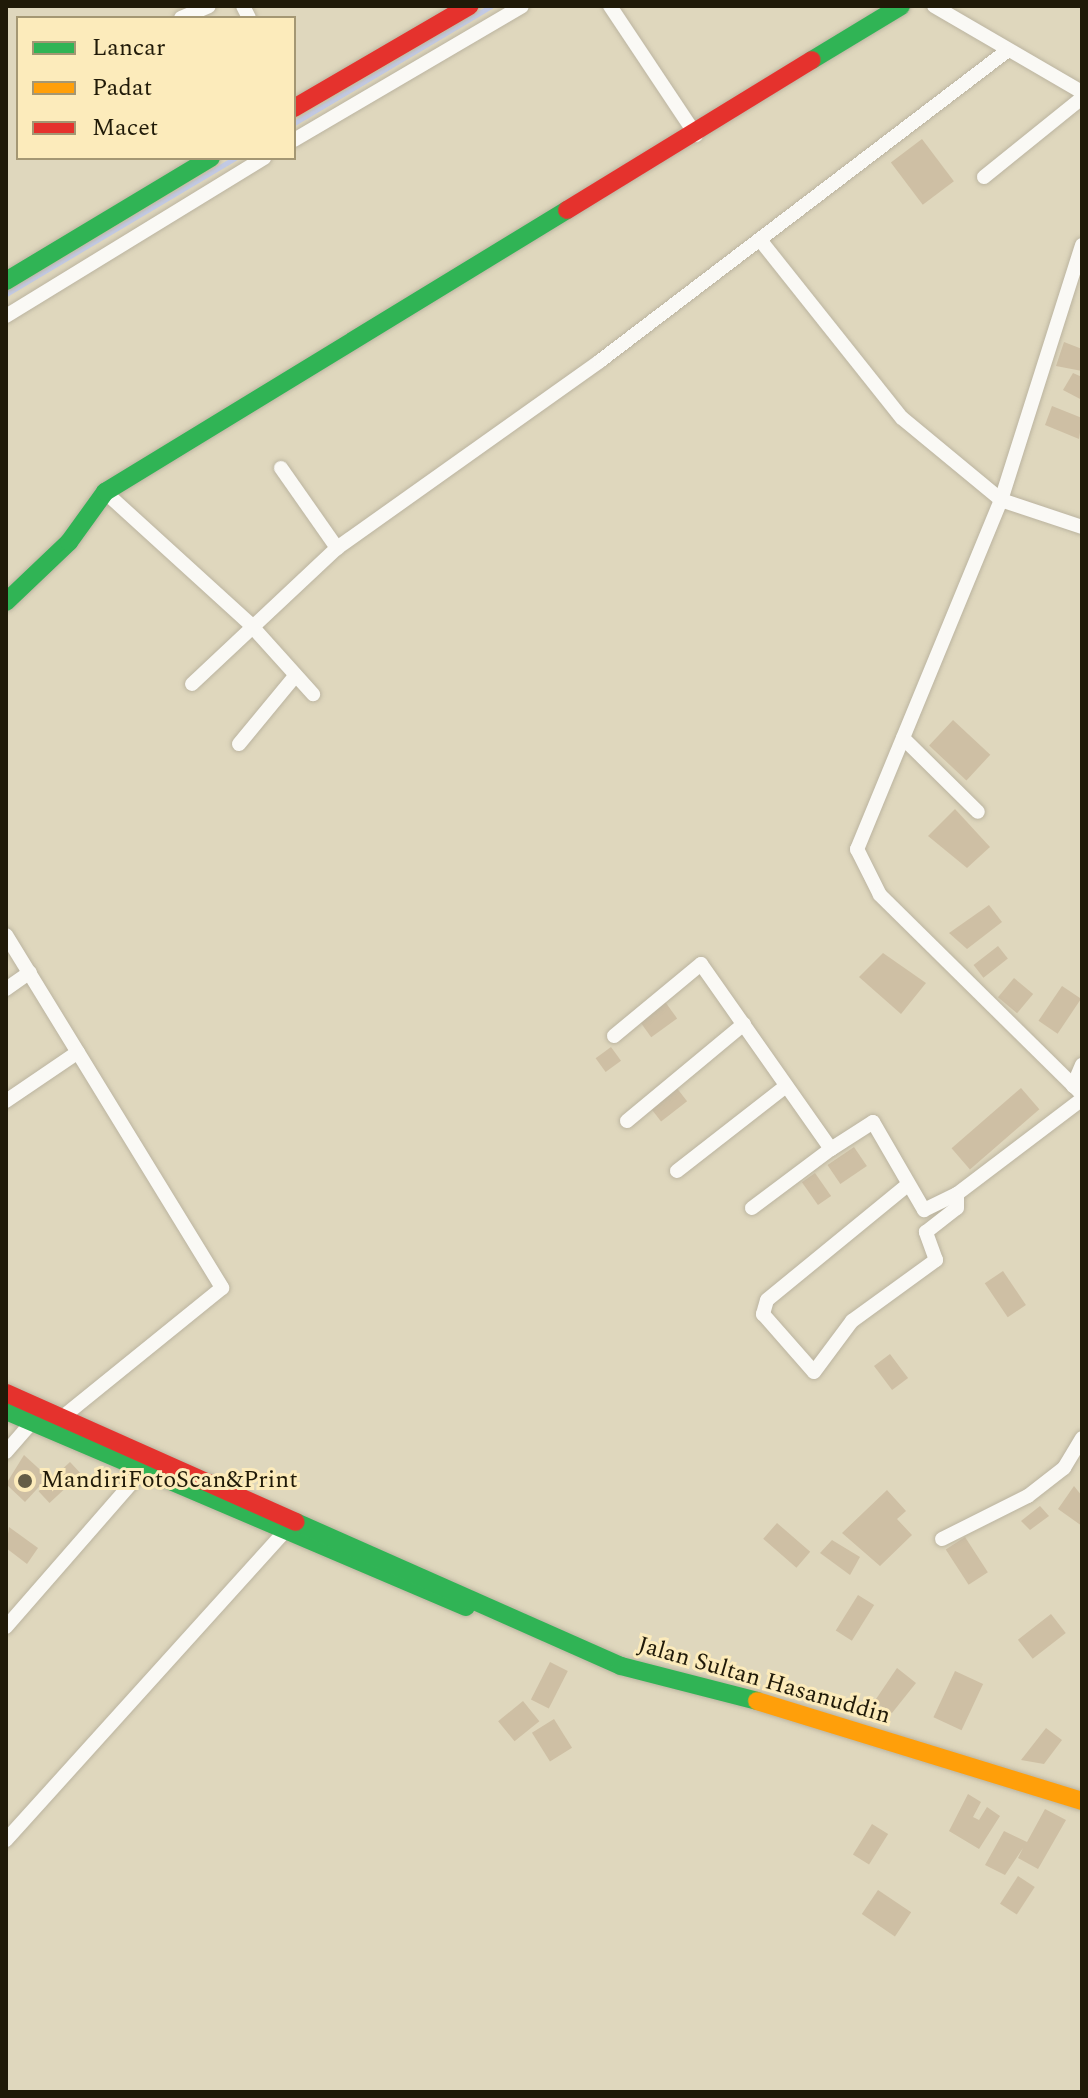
<!DOCTYPE html>
<style>
body{margin:0}
#map{position:relative;width:1088px;height:2098px;overflow:hidden;background:#dfd7bd;font-family:Spectral,serif}
div>[style]{position:absolute}
.stream>*{height:5px;margin:-2.5px;padding:0 2.5px;transform-origin:2.5px;border-radius:2.5px;background:#c2cae6}
.building>*{inset:0;background:#cebfa4;transform-origin:0 0}
.roads{filter:drop-shadow(0 0 2px #bbb4a0) drop-shadow(0 0 2px #bbb4a0)}
.street>*{height:14px;margin:-7px;padding:0 7px;transform-origin:7px;border-radius:7px;background:#faf9f5}
.fast>*{height:18px;margin:-9px;padding:0 9px;transform-origin:9px;border-radius:9px;background:#30b455}
.slow>*{height:18px;margin:-9px;padding:0 9px;transform-origin:9px;border-radius:9px;background:#ff9f0a}
.jam>*{height:18px;margin:-9px;padding:0 9px;transform-origin:9px;border-radius:9px;background:#e5322d}
.dots>*{width:22px;height:22px;translate:-50% -50%;box-sizing:border-box;border:4px solid #fcebbb;border-radius:50%}
span{translate:-50% -50%;white-space:nowrap;text-align:center;line-height:1.15;-webkit-text-stroke:6px #fcebbb;paint-order:stroke}
.poi-label{font-size:24px;color:#201a08}
.left{translate:0 -50%;text-align:left}
.street-label{font-size:24px;color:#201a08}
.frame{position:absolute;inset:0;border:8px solid #201a08;pointer-events:none}
.legend{position:absolute;left:16px;top:16px;width:280px;height:144px;box-sizing:border-box;background:#fcebbb;border:2px solid #a49773;margin:0;padding:10px 14px;list-style:none;font-size:24px;color:#201a08}
.legend li{display:flex;align-items:center;gap:16px;height:40px}
.legend b{width:40px;border:2px solid #a49773}
</style>
<div id="map">
<div class="stream">
<i style="left:294px;top:123px;width:229px;rotate:-30.7deg"></i>
<i style="left:6px;top:294px;width:266px;rotate:-30.7deg"></i>
</div>
<div class="building">
<i style="left:922px;top:139px;width:53px;height:39px;rotate:53deg"></i>
<i style="clip-path:polygon(1064px 342px,1082px 349px,1082px 371px,1056px 366px)"></i>
<i style="clip-path:polygon(1073px 373px,1082px 377px,1082px 400px,1063px 390px)"></i>
<i style="clip-path:polygon(1052px 406px,1082px 418px,1079px 439px,1045px 425px)"></i>
<i style="left:953px;top:720px;width:51px;height:35px;rotate:43deg"></i>
<i style="clip-path:polygon(955px 809px,990px 847px,967px 868px,928px 836px)"></i>
<i style="clip-path:polygon(989px 905px,1002px 922px,967px 949px,949px 933px)"></i>
<i style="left:998px;top:946px;width:16px;height:31px;rotate:52deg"></i>
<i style="clip-path:polygon(883px 953px,926px 983px,901px 1014px,859px 977px)"></i>
<i style="left:1014px;top:978px;width:25px;height:25px;rotate:40deg"></i>
<i style="left:1062px;top:986px;width:23px;height:42px;rotate:34deg"></i>
<i style="left:663px;top:999px;width:24px;height:32px;rotate:54deg"></i>
<i style="left:611px;top:1047px;width:17px;height:19px;rotate:54deg"></i>
<i style="left:676px;top:1087px;width:18px;height:33px;rotate:52deg"></i>
<i style="left:1021px;top:1088px;width:28px;height:92px;rotate:49deg"></i>
<i style="left:854px;top:1147px;width:23px;height:32px;rotate:56deg"></i>
<i style="left:815px;top:1173px;width:28px;height:16px;rotate:55deg"></i>
<i style="left:1003px;top:1271px;width:41px;height:22px;rotate:56deg"></i>
<i style="left:890px;top:1354px;width:30px;height:20px;rotate:53deg"></i>
<i style="clip-path:polygon(24px 1455px,48px 1477px,25px 1502px,6px 1484px)"></i>
<i style="left:70px;top:1462px;width:16px;height:43px;rotate:47deg"></i>
<i style="clip-path:polygon(1074px 1486px,1082px 1496px,1082px 1526px,1058px 1509px)"></i>
<i style="clip-path:polygon(887px 1490px,906px 1511px,897px 1519px,912px 1535px,880px 1566px,842px 1533px)"></i>
<i style="clip-path:polygon(1040px 1506px,1049px 1516px,1030px 1530px,1021px 1521px)"></i>
<i style="left:777px;top:1523px;width:44px;height:21px;rotate:41deg"></i>
<i style="clip-path:polygon(9px 1527px,38px 1548px,27px 1564px,6px 1548px)"></i>
<i style="left:965px;top:1537px;width:42px;height:23px;rotate:57deg"></i>
<i style="clip-path:polygon(832px 1540px,860px 1557px,850px 1575px,820px 1553px)"></i>
<i style="left:858px;top:1595px;width:19px;height:42px;rotate:32deg"></i>
<i style="left:1051px;top:1614px;width:24px;height:42px;rotate:52deg"></i>
<i style="left:550px;top:1662px;width:20px;height:42px;rotate:27deg"></i>
<i style="clip-path:polygon(897px 1668px,916px 1683px,892px 1713px,874px 1702px)"></i>
<i style="left:955px;top:1671px;width:31px;height:51px;rotate:25deg"></i>
<i style="left:523px;top:1701px;width:26px;height:32px;rotate:51deg"></i>
<i style="left:554px;top:1719px;width:34px;height:26px;rotate:58deg"></i>
<i style="clip-path:polygon(1046px 1728px,1062px 1740px,1044px 1764px,1021px 1760px)"></i>
<i style="clip-path:polygon(968px 1794px,981px 1802px,973px 1817px,979px 1820px,987px 1807px,1000px 1816px,979px 1849px,949px 1831px)"></i>
<i style="clip-path:polygon(1045px 1809px,1066px 1820px,1038px 1869px,1018px 1858px,1023px 1848px,1005px 1875px,985px 1865px,1004px 1831px,1027px 1842px)"></i>
<i style="left:872px;top:1824px;width:19px;height:36px;rotate:32deg"></i>
<i style="left:1018px;top:1876px;width:20px;height:33px;rotate:33deg"></i>
<i style="left:878px;top:1890px;width:40px;height:29px;rotate:34deg"></i>
</div>
<div class="roads">
<div class="street">
<i style="left:243px;top:6px;width:13px;rotate:63deg"></i>
<i style="left:610px;top:6px;width:155px;rotate:56.3deg"></i>
<i style="left:934px;top:6px;width:171px;rotate:30.2deg"></i>
<i style="left:181px;top:18px;width:30px;rotate:-23deg"></i>
<i style="left:294px;top:140px;width:264px;rotate:-30.4deg"></i>
<i style="left:984px;top:177px;width:126px;rotate:-38.9deg"></i>
<i style="left:761px;top:241px;width:226px;rotate:51.5deg"></i>
<i style="left:902px;top:418px;width:129px;rotate:39.6deg"></i>
<i style="left:1001px;top:500px;width:85px;rotate:18.4deg"></i>
<i style="left:1082px;top:245px;width:268px;rotate:107.6deg"></i>
<i style="left:1001px;top:500px;width:378px;rotate:112.4deg"></i>
<i style="left:857px;top:849px;width:51px;rotate:63.4deg"></i>
<i style="left:880px;top:895px;width:284px;rotate:44.6deg"></i>
<i style="left:6px;top:316px;width:303px;rotate:-31.5deg"></i>
<i style="left:281px;top:468px;width:98px;rotate:55deg"></i>
<i style="left:105px;top:492px;width:195px;rotate:42.3deg"></i>
<i style="left:249px;top:623px;width:96px;rotate:48deg"></i>
<i style="left:192px;top:684px;width:199px;rotate:-43.2deg"></i>
<i style="left:337px;top:548px;width:323px;rotate:-35.4deg"></i>
<i style="left:600px;top:361px;width:512px;rotate:-37.3deg"></i>
<i style="left:903px;top:738px;width:105px;rotate:44.6deg"></i>
<i style="left:239px;top:744px;width:88px;rotate:-50.5deg"></i>
<i style="left:6px;top:935px;width:414px;rotate:58.5deg"></i>
<i style="left:222px;top:1288px;width:211px;rotate:141deg"></i>
<i style="left:6px;top:989px;width:29px;rotate:-35deg"></i>
<i style="left:614px;top:1036px;width:113px;rotate:-39.6deg"></i>
<i style="left:701px;top:964px;width:226px;rotate:54.9deg"></i>
<i style="left:831px;top:1149px;width:50px;rotate:-32.7deg"></i>
<i style="left:873px;top:1122px;width:102px;rotate:59.9deg"></i>
<i style="left:924px;top:1210px;width:37px;rotate:-26deg"></i>
<i style="left:957px;top:1194px;width:157px;rotate:-37.2deg"></i>
<i style="left:1073px;top:1086px;width:23px;rotate:-67deg"></i>
<i style="left:6px;top:1101px;width:87px;rotate:-34.2deg"></i>
<i style="left:627px;top:1121px;width:152px;rotate:-39.7deg"></i>
<i style="left:677px;top:1171px;width:137px;rotate:-37.9deg"></i>
<i style="left:905px;top:1187px;width:178px;rotate:140.7deg"></i>
<i style="left:767px;top:1300px;width:15px;rotate:106deg"></i>
<i style="left:763px;top:1314px;width:77px;rotate:48.7deg"></i>
<i style="left:814px;top:1372px;width:64px;rotate:-53.3deg"></i>
<i style="left:852px;top:1321px;width:104px;rotate:-36deg"></i>
<i style="left:936px;top:1260px;width:30px;rotate:-110deg"></i>
<i style="left:926px;top:1232px;width:39px;rotate:-38deg"></i>
<i style="left:957px;top:1208px;width:14px;rotate:-90deg"></i>
<i style="left:752px;top:1208px;width:99px;rotate:-36.8deg"></i>
<i style="left:6px;top:1452px;width:40px;rotate:-49deg"></i>
<i style="left:942px;top:1539px;width:96px;rotate:-26.6deg"></i>
<i style="left:1028px;top:1496px;width:46px;rotate:-37.9deg"></i>
<i style="left:1064px;top:1468px;width:35px;rotate:-59deg"></i>
<i style="left:6px;top:1627px;width:210px;rotate:-48.9deg"></i>
<i style="left:6px;top:1840px;width:425px;rotate:-47.9deg"></i>
</div>
<div class="fast">
<i style="left:812px;top:60px;width:104px;rotate:-31.2deg"></i>
<i style="left:6px;top:281px;width:239px;rotate:-31deg"></i>
<i style="left:6px;top:602px;width:87px;rotate:-43.6deg"></i>
<i style="left:69px;top:542px;width:62px;rotate:-54.2deg"></i>
<i style="left:105px;top:492px;width:541px;rotate:-31.4deg"></i>
<i style="left:6px;top:1411px;width:500px;rotate:23.08deg"></i>
<i style="left:296px;top:1522px;width:355px;rotate:23.9deg"></i>
<i style="left:621px;top:1666px;width:140px;rotate:14.4deg"></i>
</div>
<div class="slow">
<i style="left:757px;top:1701px;width:340px;rotate:17.1deg"></i>
</div>
<div class="jam">
<i style="left:294px;top:108px;width:203px;rotate:-30.2deg"></i>
<i style="left:567px;top:210px;width:287px;rotate:-31.5deg"></i>
<i style="left:6px;top:1393px;width:317px;rotate:24deg"></i>
</div>
</div>
<div class="dots">
<i style="left:25px;top:1481px;background:#635c47"></i>
</div>
<div class="poi-label">
<span class="left" style="left:41px;top:1481px">MandiriFotoScan&amp;Print</span>
</div>
<div class="street-label">
<span style="left:764px;top:1681px;rotate:16deg">Jalan Sultan Hasanuddin</span>
</div>
<div class="frame"></div>
<ul class="legend">
<li><b style="height:10px;background:#30b455"></b>Lancar</li>
<li><b style="height:10px;background:#ff9f0a"></b>Padat</li>
<li><b style="height:10px;background:#e5322d"></b>Macet</li>
</ul>
</div>
